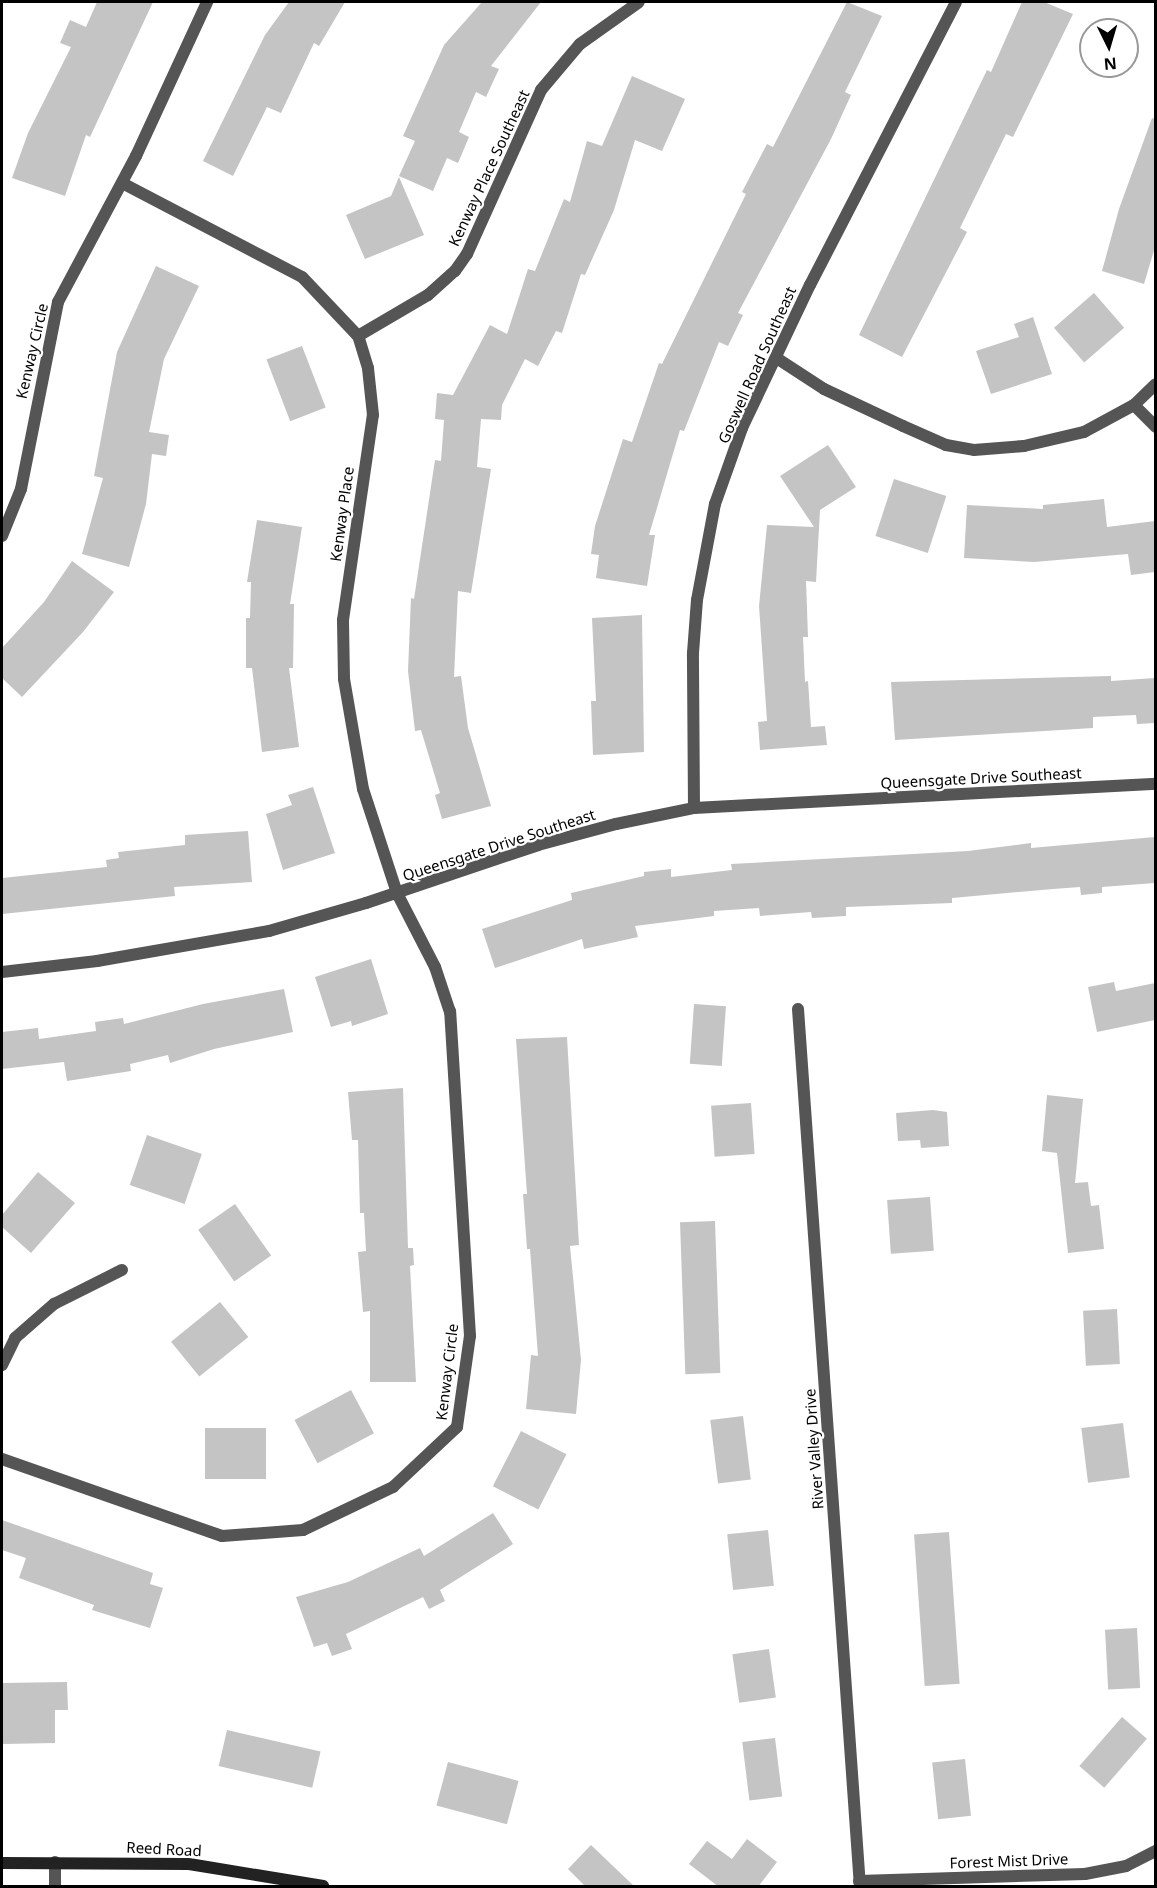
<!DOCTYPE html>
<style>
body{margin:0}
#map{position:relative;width:1157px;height:1888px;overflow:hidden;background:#fff;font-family:"Noto Sans",sans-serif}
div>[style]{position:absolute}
.building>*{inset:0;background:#c4c4c4;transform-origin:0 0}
.street>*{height:12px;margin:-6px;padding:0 6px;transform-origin:6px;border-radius:6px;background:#555}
.secondary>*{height:12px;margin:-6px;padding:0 6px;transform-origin:6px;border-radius:6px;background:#222}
span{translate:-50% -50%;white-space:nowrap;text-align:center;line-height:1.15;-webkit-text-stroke:4.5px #fff;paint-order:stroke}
.street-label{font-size:15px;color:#000}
.frame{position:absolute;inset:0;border:3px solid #000;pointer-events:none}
.north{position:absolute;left:1079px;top:18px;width:60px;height:60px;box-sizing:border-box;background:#fff;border:2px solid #999;border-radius:50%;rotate:175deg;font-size:16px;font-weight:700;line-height:24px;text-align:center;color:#000}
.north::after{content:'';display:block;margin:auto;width:21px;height:27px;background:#000;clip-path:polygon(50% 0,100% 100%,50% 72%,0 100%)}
</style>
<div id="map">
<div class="building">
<i style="clip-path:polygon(97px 2px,153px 2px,90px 137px,86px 135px,65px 196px,12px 178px,28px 133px,71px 47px,60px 43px,70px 20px,86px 27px)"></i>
<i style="clip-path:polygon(289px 2px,345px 2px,319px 46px,314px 43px,281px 113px,267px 107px,233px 176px,203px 161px,265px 35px)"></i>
<i style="clip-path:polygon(482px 2px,541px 2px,491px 66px,499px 69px,486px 97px,476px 92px,459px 132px,469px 137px,458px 163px,447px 158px,433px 191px,399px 176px,415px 141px,403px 136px,444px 45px)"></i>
<i style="clip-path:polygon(847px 2px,882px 16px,845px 92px,851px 95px,831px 139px,738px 313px,743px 315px,728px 346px,719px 342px,684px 431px,680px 430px,649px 535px,655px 535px,647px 586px,596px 578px,599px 555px,591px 554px,595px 526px,623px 439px,632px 442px,659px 363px,662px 364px,746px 194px,742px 192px,767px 144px,773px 147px)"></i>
<i style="clip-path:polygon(1022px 2px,1044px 2px,1073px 14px,1013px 137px,1006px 134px,960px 228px,967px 232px,902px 357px,859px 335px,987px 70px,991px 72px)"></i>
<i style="clip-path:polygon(632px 76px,685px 99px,662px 151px,635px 140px,614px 210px,585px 275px,581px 274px,562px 333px,556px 331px,538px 366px,525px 359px,502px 405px,501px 420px,481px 419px,477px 467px,491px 469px,471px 593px,458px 591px,454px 677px,461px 676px,468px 728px,491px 806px,442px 819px,435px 795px,440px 793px,421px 730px,415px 731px,408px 671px,411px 598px,414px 599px,435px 460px,441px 461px,444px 420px,435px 419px,437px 393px,453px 395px,490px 325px,507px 334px,528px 269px,535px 271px,564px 199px,570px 202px,587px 141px,602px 146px)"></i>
<i style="clip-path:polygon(1152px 118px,1155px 119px,1155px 247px,1144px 284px,1102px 271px,1119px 209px)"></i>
<i style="clip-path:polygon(399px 177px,424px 235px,365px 259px,346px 215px,391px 196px)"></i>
<i style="clip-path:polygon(156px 266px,199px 286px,164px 359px,149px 432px,169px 435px,166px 456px,152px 454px,146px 504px,129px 567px,82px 554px,103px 478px,94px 476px,117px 352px)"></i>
<i style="left:1094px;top:293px;width:46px;height:53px;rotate:49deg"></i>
<i style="clip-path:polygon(1033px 317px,1052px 374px,991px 394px,976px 351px,1019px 337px,1014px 324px)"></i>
<i style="left:302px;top:346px;width:66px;height:38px;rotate:69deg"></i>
<i style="clip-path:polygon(828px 445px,856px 487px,820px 510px,816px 582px,806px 581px,808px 637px,803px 637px,805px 682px,808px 681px,811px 727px,825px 726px,827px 745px,760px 750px,758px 722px,767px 721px,759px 606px,767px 525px,814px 527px,780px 476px)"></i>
<i style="left:894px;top:479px;width:55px;height:60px;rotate:18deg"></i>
<i style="clip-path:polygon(1104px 499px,1107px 527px,1155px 521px,1155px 572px,1131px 575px,1128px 554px,1034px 562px,964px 558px,967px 505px,1043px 509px,1043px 505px)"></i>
<i style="clip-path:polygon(257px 520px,302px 527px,290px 604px,294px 604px,293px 668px,289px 668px,299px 747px,262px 752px,252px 668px,246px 668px,246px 618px,250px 618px,251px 582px,247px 582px)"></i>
<i style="clip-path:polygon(72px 561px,114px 592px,83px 632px,22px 697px,2px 678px,2px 648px,44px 602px)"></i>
<i style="clip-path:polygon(642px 615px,644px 752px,593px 755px,591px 701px,596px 701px,592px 618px)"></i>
<i style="clip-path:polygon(1111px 676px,1111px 681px,1155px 678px,1155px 723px,1137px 724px,1136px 715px,1093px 717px,1093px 728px,895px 740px,891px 682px)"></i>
<i style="clip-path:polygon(313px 787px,335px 853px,283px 870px,266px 814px,292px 805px,288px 795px)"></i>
<i style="clip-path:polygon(248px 831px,252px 882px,174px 887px,175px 896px,2px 914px,2px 878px,107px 867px,106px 860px,119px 858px,118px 852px,185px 845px,185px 835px)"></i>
<i style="clip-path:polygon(1155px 837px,1155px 883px,1102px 887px,1102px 893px,1081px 895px,1080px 887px,1053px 889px,952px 898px,952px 903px,846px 907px,846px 916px,812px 918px,811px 912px,760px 916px,759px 908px,714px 911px,714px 916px,635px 926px,638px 937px,584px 949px,582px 939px,495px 968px,482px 929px,572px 900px,571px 893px,644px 876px,644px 872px,671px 869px,671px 877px,732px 870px,731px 864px,968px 851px,1031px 843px,1031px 848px)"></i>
<i style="clip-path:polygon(371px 959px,388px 1014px,352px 1026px,351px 1021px,331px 1027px,315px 977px)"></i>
<i style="clip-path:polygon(1114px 982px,1116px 991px,1155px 983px,1155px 1020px,1097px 1032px,1088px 987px)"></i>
<i style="clip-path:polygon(284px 989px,293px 1032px,214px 1049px,170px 1063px,168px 1055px,130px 1064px,131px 1071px,67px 1081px,64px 1062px,2px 1069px,2px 1032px,38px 1028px,39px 1039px,96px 1031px,95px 1022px,123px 1018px,124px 1024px,203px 1004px)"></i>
<i style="left:694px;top:1004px;width:32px;height:60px;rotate:4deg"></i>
<i style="clip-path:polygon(567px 1037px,579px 1245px,570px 1246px,581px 1360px,576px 1414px,526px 1409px,531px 1355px,538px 1356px,530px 1249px,527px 1249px,523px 1194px,527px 1194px,516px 1039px)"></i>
<i style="clip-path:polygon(403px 1088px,408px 1248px,413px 1248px,414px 1265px,410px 1266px,416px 1382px,370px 1382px,370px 1311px,363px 1312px,358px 1252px,366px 1251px,364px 1213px,360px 1213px,358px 1140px,352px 1140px,348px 1092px)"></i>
<i style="clip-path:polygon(1047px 1095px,1083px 1099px,1075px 1183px,1088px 1182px,1091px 1206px,1099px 1205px,1104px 1249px,1068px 1253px,1057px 1153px,1042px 1151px)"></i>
<i style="left:751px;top:1103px;width:51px;height:40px;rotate:86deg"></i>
<i style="clip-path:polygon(933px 1110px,947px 1112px,949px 1146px,921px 1148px,920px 1140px,898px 1141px,896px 1113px)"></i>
<i style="left:147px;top:1135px;width:58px;height:53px;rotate:19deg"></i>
<i style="clip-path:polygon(38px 1172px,75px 1203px,31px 1253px,2px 1227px,2px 1215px)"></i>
<i style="left:930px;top:1197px;width:54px;height:43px;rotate:86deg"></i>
<i style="left:235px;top:1204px;width:63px;height:45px;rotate:55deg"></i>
<i style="left:715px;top:1221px;width:152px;height:35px;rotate:88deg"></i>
<i style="left:220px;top:1302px;width:45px;height:63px;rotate:51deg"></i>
<i style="left:1117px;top:1309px;width:55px;height:34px;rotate:87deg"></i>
<i style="left:351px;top:1390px;width:49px;height:64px;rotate:62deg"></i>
<i style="left:743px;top:1416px;width:64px;height:33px;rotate:83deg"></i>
<i style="left:1123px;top:1423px;width:55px;height:42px;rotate:83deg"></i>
<i style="left:205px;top:1428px;width:61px;height:51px"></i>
<i style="left:521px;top:1431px;width:51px;height:62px;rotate:27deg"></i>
<i style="clip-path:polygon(493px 1513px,513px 1544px,440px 1590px,445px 1601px,429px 1609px,423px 1597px,363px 1626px,346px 1634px,352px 1649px,332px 1656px,327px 1643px,314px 1647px,296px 1597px,348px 1582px,420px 1548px,424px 1556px)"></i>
<i style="clip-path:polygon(2px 1520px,153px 1573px,150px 1584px,163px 1588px,150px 1628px,92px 1610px,94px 1605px,19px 1578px,26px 1558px,2px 1550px)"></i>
<i style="left:768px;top:1530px;width:56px;height:41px;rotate:84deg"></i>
<i style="left:949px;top:1532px;width:152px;height:35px;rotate:86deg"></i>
<i style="left:1137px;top:1628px;width:60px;height:32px;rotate:87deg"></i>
<i style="left:769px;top:1649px;width:49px;height:37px;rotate:82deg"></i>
<i style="clip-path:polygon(67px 1682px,68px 1710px,55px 1710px,55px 1743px,3px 1744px,2px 1683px)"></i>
<i style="left:1122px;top:1717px;width:33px;height:65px;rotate:41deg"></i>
<i style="left:227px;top:1730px;width:96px;height:37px;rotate:13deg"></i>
<i style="left:775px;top:1738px;width:59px;height:33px;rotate:83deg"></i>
<i style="left:965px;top:1759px;width:57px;height:33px;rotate:84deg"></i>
<i style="left:448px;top:1762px;width:73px;height:45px;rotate:15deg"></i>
<i style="clip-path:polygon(747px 1839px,777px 1862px,758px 1887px,719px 1887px,689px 1864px,707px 1841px,732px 1859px)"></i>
<i style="clip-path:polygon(591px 1845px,635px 1887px,586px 1887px,568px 1869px)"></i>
</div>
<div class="street">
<i style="left:358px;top:336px;width:81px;rotate:-30.4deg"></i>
<i style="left:428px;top:295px;width:36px;rotate:-42deg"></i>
<i style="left:455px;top:271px;width:21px;rotate:-55deg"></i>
<i style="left:467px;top:254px;width:180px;rotate:-65.7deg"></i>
<i style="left:541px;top:90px;width:60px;rotate:-49.7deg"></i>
<i style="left:580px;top:44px;width:72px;rotate:-35.4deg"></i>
<i style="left:778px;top:359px;width:55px;rotate:33.1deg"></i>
<i style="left:824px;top:389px;width:87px;rotate:25.1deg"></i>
<i style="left:903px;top:426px;width:47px;rotate:23.8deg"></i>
<i style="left:946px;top:445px;width:28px;rotate:10deg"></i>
<i style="left:974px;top:450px;width:50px;rotate:-4.6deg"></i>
<i style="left:1024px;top:446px;width:62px;rotate:-13.1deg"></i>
<i style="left:1084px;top:432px;width:57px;rotate:-28.4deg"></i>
<i style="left:1134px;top:405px;width:30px;rotate:-44deg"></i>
<i style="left:1134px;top:405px;width:31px;rotate:45deg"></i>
<i style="left:2px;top:536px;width:51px;rotate:-68deg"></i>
<i style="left:21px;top:489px;width:191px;rotate:-78.8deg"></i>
<i style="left:58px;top:302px;width:166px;rotate:-61.9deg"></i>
<i style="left:136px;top:156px;width:170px;rotate:-65.2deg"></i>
<i style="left:694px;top:808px;width:155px;rotate:-90.4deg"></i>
<i style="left:693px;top:653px;width:53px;rotate:-85.7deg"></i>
<i style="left:697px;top:600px;width:98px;rotate:-79.4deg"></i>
<i style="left:715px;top:504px;width:81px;rotate:-70.4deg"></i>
<i style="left:742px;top:428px;width:158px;rotate:-64.6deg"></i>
<i style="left:810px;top:285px;width:318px;rotate:-62.7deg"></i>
<i style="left:2px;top:972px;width:96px;rotate:-6.6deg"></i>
<i style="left:97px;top:961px;width:175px;rotate:-9.9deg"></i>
<i style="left:269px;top:931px;width:101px;rotate:-16.1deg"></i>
<i style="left:366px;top:903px;width:182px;rotate:-18.6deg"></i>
<i style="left:538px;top:845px;width:81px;rotate:-15.1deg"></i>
<i style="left:616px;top:824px;width:80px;rotate:-11.6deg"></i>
<i style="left:694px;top:808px;width:463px;rotate:-3deg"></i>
<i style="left:798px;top:1009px;width:879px;rotate:85.96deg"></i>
<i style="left:2px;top:1365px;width:30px;rotate:-64deg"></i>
<i style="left:15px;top:1338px;width:52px;rotate:-41.1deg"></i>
<i style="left:54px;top:1304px;width:76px;rotate:-26.6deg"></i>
<i style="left:2px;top:1459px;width:233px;rotate:19.3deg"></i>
<i style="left:222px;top:1536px;width:81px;rotate:-4.2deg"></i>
<i style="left:303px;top:1530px;width:100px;rotate:-25.5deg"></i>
<i style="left:393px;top:1487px;width:88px;rotate:-43.2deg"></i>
<i style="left:457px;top:1427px;width:92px;rotate:-81.9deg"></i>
<i style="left:470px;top:1336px;width:325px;rotate:-93.5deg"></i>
<i style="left:450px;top:1012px;width:47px;rotate:-108.4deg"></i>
<i style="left:435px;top:967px;width:83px;rotate:-117.2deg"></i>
<i style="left:397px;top:893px;width:109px;rotate:-108.1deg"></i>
<i style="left:363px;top:789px;width:112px;rotate:-99.8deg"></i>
<i style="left:344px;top:679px;width:59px;rotate:-91deg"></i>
<i style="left:343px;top:620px;width:207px;rotate:-81.7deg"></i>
<i style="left:373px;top:415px;width:47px;rotate:-96.1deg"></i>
<i style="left:368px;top:368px;width:34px;rotate:-107deg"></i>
<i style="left:358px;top:336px;width:81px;rotate:-133.5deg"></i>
<i style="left:302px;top:277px;width:203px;rotate:-152.4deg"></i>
<i style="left:859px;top:1881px;width:226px;rotate:-1.8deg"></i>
<i style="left:1085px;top:1874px;width:42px;rotate:-11deg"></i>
<i style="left:1126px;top:1866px;width:34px;rotate:-27deg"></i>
<i style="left:55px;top:1886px;width:24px;rotate:-90deg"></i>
</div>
<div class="secondary">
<i style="left:2px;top:1863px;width:187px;rotate:0.3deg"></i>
<i style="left:189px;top:1864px;width:136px;rotate:9.3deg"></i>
</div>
<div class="street-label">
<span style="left:489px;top:168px;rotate:-65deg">Kenway Place Southeast</span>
<span style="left:32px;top:351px;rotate:-77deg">Kenway Circle</span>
<span style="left:757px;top:365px;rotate:-66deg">Goswell Road Southeast</span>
<span style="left:342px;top:514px;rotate:-82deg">Kenway Place</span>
<span style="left:981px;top:778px;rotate:-3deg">Queensgate Drive Southeast</span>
<span style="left:499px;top:845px;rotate:-18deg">Queensgate Drive Southeast</span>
<span style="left:447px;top:1372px;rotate:-83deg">Kenway Circle</span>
<span style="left:814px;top:1449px;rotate:-94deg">River Valley Drive</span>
<span style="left:164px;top:1849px;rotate:3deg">Reed Road</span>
<span style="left:1009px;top:1861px;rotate:-2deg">Forest Mist Drive</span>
</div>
<div class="frame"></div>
<div class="north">N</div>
</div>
